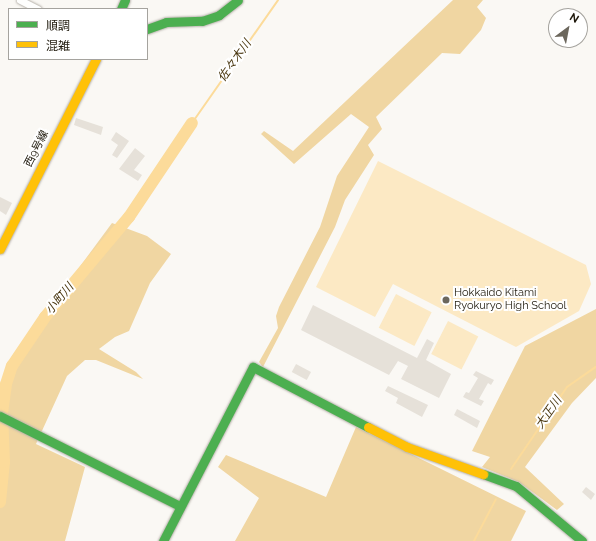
<!DOCTYPE html>
<meta charset="utf-8">
<style>
body{margin:0}
#map{position:relative;width:596px;height:541px;overflow:hidden;background:#faf8f4;font-family:Raleway,"Noto Sans JP",sans-serif}
div>[style]{position:absolute}
.green>*{inset:0;background:#fce9c4;transform-origin:0 0}
.forest>*{inset:0;background:#f0d6a2}
.stream>*{height:2px;margin:-1px;padding:0 1px;transform-origin:1px;border-radius:1px;background:#fcdb9a}
.river>*{height:12px;margin:-6px;padding:0 6px;transform-origin:6px;border-radius:6px;background:#fcdb9a}
.building>*{inset:0;background:#e6e1d9;transform-origin:0 0}
.roads{filter:drop-shadow(0 0 1px #b5b0a9) drop-shadow(0 0 1px #b5b0a9)}
.street>*{height:7px;margin:-3.5px;padding:0 3.5px;transform-origin:3.5px;border-radius:3.5px;background:#fefefd}
.fast>*{height:9px;margin:-4.5px;padding:0 4.5px;transform-origin:4.5px;border-radius:4.5px;background:#4caf50}
.slow>*{height:9px;margin:-4.5px;padding:0 4.5px;transform-origin:4.5px;border-radius:4.5px;background:#ffc107}
.dots>*{width:11px;height:11px;translate:-50% -50%;box-sizing:border-box;border:2px solid #fff;border-radius:50%}
span{translate:-50% -50%;white-space:nowrap;text-align:center;line-height:1.15;-webkit-text-stroke:4px #fff;paint-order:stroke}
.street-label{font-size:11px;color:#1f190c}
.poi-label{font-size:11px;color:#1f190c}
.left{translate:0 -50%;text-align:left}
.water-label{font-size:12px;color:#4a3710;font-style:italic}
.legend{position:absolute;left:8px;top:8px;width:140px;height:52px;box-sizing:border-box;background:#fff;border:1px solid #a5a39e;margin:0;padding:5px 7px;list-style:none;font-size:12px;color:#1f190c}
.legend li{display:flex;align-items:center;gap:8px;height:20px}
.legend b{width:20px;border:1px solid #a5a39e}
.north{position:absolute;left:548px;top:8px;width:40px;height:40px;box-sizing:border-box;background:#fff;border:1px solid #a5a39e;border-radius:50%;rotate:32deg;font-size:11px;font-weight:700;line-height:16px;text-align:center;color:#1f190c}
.north::after{content:'';display:block;margin:auto;width:14px;height:18px;background:#6c675d;clip-path:polygon(50% 0,100% 100%,50% 72%,0 100%)}
</style>
<div id="map">
<div class="green">
<i style="clip-path:polygon(378px 161px,586px 265px,591px 284px,579px 311px,516px 347px,393px 284px,375px 317px,316px 287px)"></i>
<i style="left:396px;top:294px;width:40px;height:38px;rotate:27deg"></i>
<i style="left:448px;top:321px;width:34px;height:37px;rotate:27deg"></i>
</div>
<div class="forest">
<i style="clip-path:polygon(453px 0,483px 0,477px 7px,486px 18px,481px 30px,460px 54px,442px 53px,376px 117px,382px 129px,368px 145px,374px 155px,345px 200px,335px 227px,263px 367px,259px 362px,278px 328px,276px 316px,279px 307px,320px 227px,337px 176px,369px 127px,351px 114px,294px 164px,261px 134px,264px 131px,293px 151px)"></i>
<i style="clip-path:polygon(112px 223px,147px 236px,171px 254px,150px 283px,129px 331px,115px 337px,99px 349px,136px 372px,143px 379px,96px 360px,85px 360px,67px 376px,36px 444px,85px 467px,65px 541px,0 541px,0 390px,5px 370px,56px 294px,67px 284px)"></i>
<i style="clip-path:polygon(596px 309px,596px 378px,572px 403px,525px 467px,564px 504px,557px 510px,519px 482px,482px 467px,490px 457px,472px 451px,525px 346px)"></i>
<i style="clip-path:polygon(356px 427px,526px 511px,511px 541px,235px 541px,259px 498px,218px 467px,226px 455px,326px 497px)"></i>
</div>
<div class="stream">
<i style="left:192px;top:123px;width:150px;rotate:-55deg"></i>
<i style="left:511px;top:469px;width:99px;rotate:-55.7deg"></i>
<i style="left:567px;top:387px;width:35px;rotate:-35deg"></i>
<i style="left:474px;top:541px;width:47px;rotate:-62.4deg"></i>
</div>
<div class="river">
<i style="left:0;top:502px;width:40px;rotate:-84.3deg"></i>
<i style="left:4px;top:462px;width:49px;rotate:-92.3deg"></i>
<i style="left:2px;top:413px;width:29px;rotate:-82deg"></i>
<i style="left:6px;top:384px;width:19px;rotate:-72deg"></i>
<i style="left:12px;top:366px;width:59px;rotate:-56deg"></i>
<i style="left:45px;top:317px;width:131px;rotate:-50deg"></i>
<i style="left:129px;top:217px;width:113px;rotate:-56.2deg"></i>
</div>
<div class="building">
<i style="clip-path:polygon(76px 118px,103px 127px,101px 135px,74px 125px)"></i>
<i style="clip-path:polygon(116px 132px,129px 141px,117px 158px,112px 155px,118px 145px,111px 140px)"></i>
<i style="clip-path:polygon(135px 148px,145px 156px,134px 170px,142px 175px,138px 181px,119px 169px)"></i>
<i style="clip-path:polygon(0 197px,12px 203px,6px 215px,0 211px)"></i>
<i style="clip-path:polygon(313px 305px,417px 358px,427px 339px,434px 343px,426px 360px,451px 374px,439px 398px,401px 379px,408px 366px,398px 361px,389px 375px,301px 330px)"></i>
<i style="left:296px;top:364px;width:17px;height:9px;rotate:28deg"></i>
<i style="clip-path:polygon(476px 371px,494px 380px,491px 385px,488px 383px,479px 399px,484px 401px,481px 406px,463px 397px,466px 392px,469px 393px,478px 378px,473px 375px)"></i>
<i style="clip-path:polygon(388px 386px,428px 405px,422px 417px,396px 403px,398px 398px,385px 391px)"></i>
<i style="clip-path:polygon(457px 409px,480px 421px,477px 428px,454px 415px)"></i>
<i style="clip-path:polygon(586px 487px,595px 494px,591px 500px,582px 492px)"></i>
</div>
<div class="roads">
<div class="street">
<i style="left:20px;top:0;width:20px;rotate:27deg"></i>
</div>
<div class="fast">
<i style="left:121px;top:9px;width:10px;rotate:-66deg"></i>
<i style="left:147px;top:29px;width:20px;rotate:-20deg"></i>
<i style="left:166px;top:22px;width:36px;rotate:-2deg"></i>
<i style="left:202px;top:21px;width:18px;rotate:-19deg"></i>
<i style="left:219px;top:15px;width:24px;rotate:-38deg"></i>
<i style="left:0;top:416px;width:201px;rotate:26.6deg"></i>
<i style="left:483px;top:474px;width:35px;rotate:20deg"></i>
<i style="left:516px;top:486px;width:86px;rotate:39.8deg"></i>
<i style="left:163px;top:541px;width:196px;rotate:-62.7deg"></i>
<i style="left:253px;top:367px;width:130px;rotate:27.6deg"></i>
</div>
<div class="slow">
<i style="left:0;top:249px;width:213px;rotate:-63.2deg"></i>
<i style="left:368px;top:427px;width:44px;rotate:27.1deg"></i>
<i style="left:407px;top:447px;width:81px;rotate:19.6deg"></i>
</div>
</div>
<div class="dots">
<i style="left:446px;top:300px;background:#6c675d"></i>
</div>
<div class="street-label">
<span style="left:37px;top:149px;rotate:-63deg">西9号線</span>
</div>
<div class="poi-label">
<span class="left" style="left:454px;top:300px">Hokkaido Kitami<br>Ryokuryo High School</span>
</div>
<div class="water-label">
<span style="left:235px;top:61px;rotate:-55deg">佐々木川</span>
<span style="left:60px;top:299px;rotate:-50deg">小町川</span>
<span style="left:549px;top:413px;rotate:-55deg">大正川</span>
</div>
<ul class="legend">
<li><b style="height:5px;background:#4caf50"></b>順調</li>
<li><b style="height:5px;background:#ffc107"></b>混雑</li>
</ul>
<div class="north">N</div>
</div>
